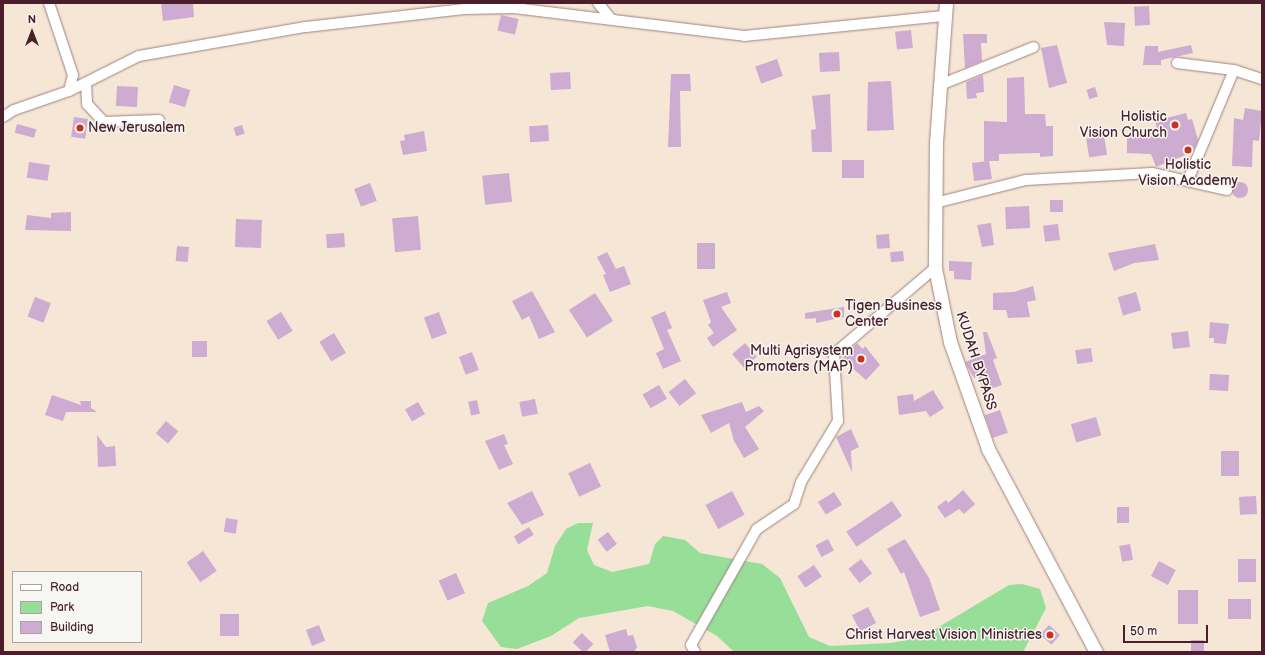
<!DOCTYPE html>
<style>
body{margin:0}
#map{position:relative;width:1265px;height:655px;overflow:hidden;background:#f5e6d5;font-family:"Balsamiq Sans",sans-serif}
div>[style]{position:absolute}
.green>*{inset:0;background:#97de98}
.building>*{inset:0;background:#ceabd1;transform-origin:0 0}
.round{border-radius:50%}
.roads{filter:drop-shadow(0 0 1px #a08280) drop-shadow(0 0 1px #a08280)}
.minor>*{height:10px;margin:-5px;padding:0 5px;transform-origin:5px;border-radius:5px;background:#fff}
.tertiary>*{height:13px;margin:-6.5px;padding:0 6.5px;transform-origin:6.5px;border-radius:6.5px;background:#fff}
.dots>*{width:11px;height:11px;translate:-50% -50%;box-sizing:border-box;border:2px solid #f6f6f2;border-radius:50%}
span{translate:-50% -50%;white-space:nowrap;text-align:center;line-height:1.15;-webkit-text-stroke:3px #f6f6f2;paint-order:stroke}
.poi-label{font-size:14px;color:#4a1f2b}
.right{translate:-100% -50%;text-align:right}
.left{translate:0 -50%;text-align:left}
.street-label{font-size:14px;color:#4a1f2b}
.frame{position:absolute;inset:0;border:4px solid #4a1f2b;pointer-events:none}
.legend{position:absolute;left:12px;top:571px;width:130px;height:72px;box-sizing:border-box;background:#f6f6f2;border:1px solid #b1a0a2;margin:0;padding:5px 7px;list-style:none;font-size:12px;color:#4a1f2b}
.legend li{display:flex;align-items:center;gap:8px;height:20px}
.legend b{width:20px;border:1px solid #b1a0a2}
.north{position:absolute;left:12px;top:12px;width:40px;height:40px;-webkit-text-stroke:3px #f6f6f2;paint-order:stroke;rotate:0deg;font-size:11px;font-weight:700;line-height:16px;text-align:center;color:#4a1f2b}
.north::after{content:'';display:block;margin:auto;width:14px;height:18px;background:#4a1f2b;clip-path:polygon(50% 0,100% 100%,50% 72%,0 100%)}
.scale{position:absolute;left:1123px;top:625px;width:85px;height:18px;box-sizing:border-box;border:2px solid #4a1f2b;border-top:0;padding-left:5px;font-size:12px;line-height:14px;white-space:nowrap;color:#4a1f2b;-webkit-text-stroke:3px #f6f6f2;paint-order:stroke}
</style>
<div id="map">
<div class="green">
<i style="clip-path:polygon(578px 523px,593px 523px,587px 550px,594px 565px,612px 572px,649px 564px,655px 544px,663px 536px,685px 540px,700px 553px,762px 564px,780px 578px,809px 637px,830px 646px,891px 643px,922px 637px,1009px 585px,1022px 584px,1040px 589px,1046px 608px,1023px 652px,734px 652px,717px 636px,673px 611px,648px 606px,579px 618px,551px 636px,517px 649px,501px 647px,482px 621px,488px 603px,528px 586px,547px 573px,555px 546px,566px 529px)"></i>
</div>
<div class="building">
<i style="clip-path:polygon(161px 3px,193px 3px,194px 17px,163px 21px)"></i>
<i style="left:1149px;top:6px;width:19px;height:15px;rotate:87deg"></i>
<i style="left:501px;top:15px;width:18px;height:16px;rotate:13deg"></i>
<i style="clip-path:polygon(1104px 22px,1125px 23px,1124px 46px,1107px 45px)"></i>
<i style="left:911px;top:30px;width:18px;height:16px;rotate:84deg"></i>
<i style="clip-path:polygon(963px 34px,987px 34px,987px 43px,981px 43px,982px 61px,965px 68px)"></i>
<i style="clip-path:polygon(1057px 45px,1067px 83px,1049px 88px,1041px 48px)"></i>
<i style="clip-path:polygon(1191px 45px,1193px 53px,1161px 60px,1161px 65px,1143px 65px,1145px 46px,1158px 46px,1158px 52px)"></i>
<i style="left:839px;top:52px;width:19px;height:20px;rotate:87deg"></i>
<i style="left:777px;top:59px;width:18px;height:23px;rotate:71deg"></i>
<i style="left:570px;top:72px;width:17px;height:20px;rotate:87deg"></i>
<i style="clip-path:polygon(671px 74px,690px 74px,691px 91px,680px 91px,681px 147px,668px 147px)"></i>
<i style="clip-path:polygon(983px 75px,984px 92px,976px 93px,977px 98px,967px 99px,966px 82px)"></i>
<i style="clip-path:polygon(1024px 77px,1025px 114px,1045px 114px,1046px 126px,1053px 126px,1053px 156px,1040px 157px,1040px 153px,999px 154px,999px 161px,989px 161px,992px 179px,974px 181px,972px 163px,987px 161px,984px 161px,984px 121px,1007px 122px,1007px 78px)"></i>
<i style="clip-path:polygon(891px 81px,894px 130px,867px 131px,868px 82px)"></i>
<i style="left:174px;top:85px;width:17px;height:18px;rotate:17deg"></i>
<i style="left:117px;top:86px;width:21px;height:20px;rotate:3deg"></i>
<i style="left:1095px;top:87px;width:10px;height:9px;rotate:73deg"></i>
<i style="clip-path:polygon(830px 94px,832px 152px,812px 152px,811px 130px,816px 129px,812px 96px)"></i>
<i style="clip-path:polygon(1245px 108px,1262px 111px,1259px 141px,1253px 140px,1252px 167px,1232px 166px,1234px 118px,1243px 120px)"></i>
<i style="clip-path:polygon(1186px 113px,1188px 120px,1192px 119px,1198px 140px,1193px 152px,1156px 167px,1151px 154px,1127px 153px,1127px 137px,1159px 136px,1155px 121px)"></i>
<i style="left:74px;top:117px;width:14px;height:20px;rotate:8deg"></i>
<i style="left:17px;top:124px;width:20px;height:9px;rotate:15deg"></i>
<i style="left:242px;top:125px;width:9px;height:9px;rotate:72deg"></i>
<i style="left:548px;top:125px;width:16px;height:19px;rotate:86deg"></i>
<i style="clip-path:polygon(424px 131px,427px 151px,403px 155px,400px 141px,405px 140px,404px 135px)"></i>
<i style="left:1104px;top:136px;width:19px;height:18px;rotate:81deg"></i>
<i style="left:864px;top:160px;width:18px;height:22px;rotate:90deg"></i>
<i style="left:29px;top:162px;width:21px;height:16px;rotate:8deg"></i>
<i style="left:509px;top:173px;width:29px;height:27px;rotate:84deg"></i>
<i class="round" style="left:1232px;top:182px;width:16px;height:16px"></i>
<i style="left:370px;top:183px;width:19px;height:17px;rotate:69deg"></i>
<i style="left:1050px;top:200px;width:13px;height:12px"></i>
<i style="left:1029px;top:206px;width:22px;height:24px;rotate:87deg"></i>
<i style="clip-path:polygon(71px 212px,71px 231px,25px 230px,27px 215px,51px 218px,51px 213px)"></i>
<i style="left:418px;top:216px;width:34px;height:26px;rotate:85deg"></i>
<i style="left:236px;top:219px;width:26px;height:28px;rotate:2deg"></i>
<i style="clip-path:polygon(991px 223px,994px 245px,982px 247px,977px 225px)"></i>
<i style="left:1058px;top:224px;width:16px;height:15px;rotate:83deg"></i>
<i style="left:344px;top:233px;width:14px;height:18px;rotate:86deg"></i>
<i style="left:889px;top:234px;width:14px;height:13px;rotate:86deg"></i>
<i style="left:697px;top:243px;width:18px;height:26px"></i>
<i style="clip-path:polygon(1155px 244px,1159px 260px,1134px 263px,1114px 271px,1108px 253px)"></i>
<i style="left:177px;top:246px;width:12px;height:15px;rotate:5deg"></i>
<i style="left:903px;top:251px;width:10px;height:13px;rotate:84deg"></i>
<i style="clip-path:polygon(607px 252px,616px 269px,624px 266px,631px 284px,610px 292px,603px 275px,606px 274px,597px 257px)"></i>
<i style="clip-path:polygon(949px 261px,972px 262px,971px 280px,954px 279px,954px 271px,949px 271px)"></i>
<i style="clip-path:polygon(1033px 286px,1036px 300px,1027px 302px,1030px 317px,1008px 318px,1006px 310px,993px 310px,993px 293px,1014px 292px)"></i>
<i style="clip-path:polygon(532px 291px,555px 332px,539px 339px,529px 316px,522px 320px,512px 301px)"></i>
<i style="clip-path:polygon(727px 292px,731px 303px,721px 307px,737px 330px,713px 347px,707px 338px,714px 333px,708px 325px,711px 322px,703px 300px)"></i>
<i style="left:1136px;top:292px;width:19px;height:19px;rotate:74deg"></i>
<i style="left:595px;top:293px;width:33px;height:31px;rotate:57deg"></i>
<i style="left:35px;top:297px;width:17px;height:21px;rotate:21deg"></i>
<i style="clip-path:polygon(844px 307px,844px 317px,816px 323px,816px 318px,805px 319px,805px 313px)"></i>
<i style="clip-path:polygon(665px 311px,672px 328px,667px 330px,681px 361px,663px 369px,656px 353px,664px 349px,651px 317px)"></i>
<i style="left:281px;top:312px;width:22px;height:17px;rotate:58deg"></i>
<i style="left:439px;top:312px;width:23px;height:16px;rotate:70deg"></i>
<i style="clip-path:polygon(1210px 322px,1229px 324px,1226px 344px,1214px 343px,1214px 338px,1209px 338px)"></i>
<i style="left:1188px;top:331px;width:16px;height:17px;rotate:83deg"></i>
<i style="clip-path:polygon(983px 332px,987px 332px,997px 358px,993px 360px,1002px 385px,984px 391px,978px 376px,974px 378px,965px 362px,986px 354px)"></i>
<i style="left:334px;top:333px;width:23px;height:17px;rotate:59deg"></i>
<i style="left:192px;top:341px;width:15px;height:16px"></i>
<i style="left:745px;top:343px;width:18px;height:17px;rotate:49deg"></i>
<i style="clip-path:polygon(857px 343px,863px 349px,865px 346px,880px 365px,866px 380px,842px 359px)"></i>
<i style="left:1091px;top:348px;width:14px;height:16px;rotate:82deg"></i>
<i style="left:472px;top:352px;width:19px;height:14px;rotate:69deg"></i>
<i style="left:1210px;top:374px;width:19px;height:16px;rotate:3deg"></i>
<i style="left:685px;top:379px;width:18px;height:21px;rotate:52deg"></i>
<i style="left:659px;top:385px;width:16px;height:19px;rotate:60deg"></i>
<i style="clip-path:polygon(933px 390px,944px 408px,930px 417px,926px 411px,899px 415px,897px 396px,913px 394px,914px 401px)"></i>
<i style="clip-path:polygon(52px 395px,81px 405px,80px 401px,91px 401px,91px 408px,97px 412px,66px 412px,63px 421px,45px 415px)"></i>
<i style="left:535px;top:399px;width:15px;height:16px;rotate:79deg"></i>
<i style="left:477px;top:400px;width:14px;height:9px;rotate:78deg"></i>
<i style="left:418px;top:402px;width:14px;height:15px;rotate:60deg"></i>
<i style="clip-path:polygon(742px 402px,746px 412px,759px 406px,764px 411px,745px 427px,759px 449px,744px 458px,734px 441px,729px 423px,711px 433px,701px 415px)"></i>
<i style="left:1000px;top:410px;width:24px;height:16px;rotate:71deg"></i>
<i style="left:1096px;top:417px;width:19px;height:26px;rotate:74deg"></i>
<i style="left:166px;top:421px;width:16px;height:16px;rotate:40deg"></i>
<i style="clip-path:polygon(851px 429px,859px 447px,851px 451px,852px 472px,836px 437px)"></i>
<i style="clip-path:polygon(504px 434px,508px 444px,504px 445px,513px 464px,499px 470px,485px 441px)"></i>
<i style="clip-path:polygon(97px 435px,106px 447px,115px 446px,116px 466px,98px 467px)"></i>
<i style="left:1221px;top:451px;width:18px;height:25px"></i>
<i style="left:590px;top:463px;width:26px;height:24px;rotate:65deg"></i>
<i style="clip-path:polygon(963px 490px,975px 504px,964px 514px,959px 509px,945px 518px,937px 507px,946px 500px,948px 503px)"></i>
<i style="clip-path:polygon(532px 491px,544px 515px,522px 525px,507px 503px)"></i>
<i style="left:732px;top:491px;width:27px;height:30px;rotate:62deg"></i>
<i style="left:834px;top:492px;width:15px;height:19px;rotate:58deg"></i>
<i style="left:1256px;top:496px;width:18px;height:17px;rotate:87deg"></i>
<i style="left:892px;top:501px;width:18px;height:55px;rotate:56deg"></i>
<i style="left:1117px;top:507px;width:12px;height:16px"></i>
<i style="left:226px;top:518px;width:12px;height:14px;rotate:9deg"></i>
<i style="left:529px;top:527px;width:9px;height:18px;rotate:58deg"></i>
<i style="left:608px;top:532px;width:15px;height:13px;rotate:53deg"></i>
<i style="left:828px;top:539px;width:13px;height:14px;rotate:63deg"></i>
<i style="clip-path:polygon(905px 539px,929px 578px,940px 610px,920px 617px,904px 572px,901px 574px,887px 549px)"></i>
<i style="left:1130px;top:544px;width:16px;height:11px;rotate:79deg"></i>
<i style="left:203px;top:551px;width:24px;height:20px;rotate:55deg"></i>
<i style="left:861px;top:559px;width:18px;height:16px;rotate:52deg"></i>
<i style="left:1238px;top:559px;width:18px;height:23px"></i>
<i style="left:1159px;top:561px;width:19px;height:17px;rotate:28deg"></i>
<i style="left:814px;top:565px;width:14px;height:20px;rotate:56deg"></i>
<i style="left:456px;top:573px;width:22px;height:19px;rotate:66deg"></i>
<i style="left:1178px;top:590px;width:20px;height:34px"></i>
<i style="left:1228px;top:599px;width:23px;height:20px"></i>
<i style="left:868px;top:607px;width:18px;height:18px;rotate:63deg"></i>
<i style="left:220px;top:614px;width:19px;height:22px"></i>
<i style="left:319px;top:625px;width:17px;height:14px;rotate:69deg"></i>
<i style="left:1049px;top:625px;width:15px;height:13px;rotate:42deg"></i>
<i style="clip-path:polygon(626px 629px,628px 636px,633px 635px,637px 647px,634px 652px,610px 652px,605px 635px)"></i>
<i style="left:582px;top:633px;width:16px;height:13px;rotate:45deg"></i>
<i style="left:1204px;top:640px;width:12px;height:13px;rotate:90deg"></i>
</div>
<div class="roads">
<div class="minor">
<i style="left:49px;top:3px;width:76px;rotate:71.6deg"></i>
<i style="left:73px;top:75px;width:16px;rotate:104deg"></i>
<i style="left:598px;top:3px;width:21px;rotate:51deg"></i>
<i style="left:1177px;top:63px;width:57px;rotate:7deg"></i>
<i style="left:1234px;top:70px;width:29px;rotate:18deg"></i>
<i style="left:86px;top:83px;width:21px;rotate:87deg"></i>
<i style="left:87px;top:104px;width:25px;rotate:47deg"></i>
<i style="left:104px;top:122px;width:55px;rotate:-2.1deg"></i>
<i style="left:940px;top:85px;width:101px;rotate:-22deg"></i>
<i style="left:3px;top:117px;width:13px;rotate:-32deg"></i>
<i style="left:14px;top:110px;width:58px;rotate:-19.1deg"></i>
<i style="left:69px;top:91px;width:78px;rotate:-26.6deg"></i>
<i style="left:139px;top:56px;width:169px;rotate:-9.9deg"></i>
<i style="left:306px;top:27px;width:159px;rotate:-6.5deg"></i>
<i style="left:464px;top:9px;width:50px;rotate:-1.1deg"></i>
<i style="left:514px;top:8px;width:232px;rotate:6.9deg"></i>
<i style="left:744px;top:36px;width:203px;rotate:-5.7deg"></i>
<i style="left:1188px;top:180px;width:119px;rotate:-67.3deg"></i>
<i style="left:935px;top:203px;width:94px;rotate:-14.2deg"></i>
<i style="left:1026px;top:180px;width:126px;rotate:-3.2deg"></i>
<i style="left:1152px;top:173px;width:77px;rotate:12.8deg"></i>
<i style="left:695px;top:652px;width:8px;rotate:-120deg"></i>
<i style="left:691px;top:645px;width:133px;rotate:-60.4deg"></i>
<i style="left:757px;top:529px;width:45px;rotate:-34deg"></i>
<i style="left:794px;top:504px;width:23px;rotate:-72deg"></i>
<i style="left:801px;top:482px;width:71px;rotate:-58.8deg"></i>
<i style="left:838px;top:421px;width:67px;rotate:-93.4deg"></i>
<i style="left:834px;top:354px;width:133px;rotate:-40.4deg"></i>
</div>
<div class="tertiary">
<i style="left:946px;top:3px;width:139px;rotate:94.1deg"></i>
<i style="left:936px;top:142px;width:126px;rotate:90.5deg"></i>
<i style="left:935px;top:268px;width:76px;rotate:78.5deg"></i>
<i style="left:950px;top:342px;width:114px;rotate:70.4deg"></i>
<i style="left:988px;top:449px;width:230px;rotate:62deg"></i>
</div>
</div>
<div class="dots">
<i style="left:1175px;top:125px;background:#c8321e"></i>
<i style="left:80px;top:128px;background:#c8321e"></i>
<i style="left:1188px;top:150px;background:#c8321e"></i>
<i style="left:837px;top:314px;background:#c8321e"></i>
<i style="left:861px;top:359px;background:#c8321e"></i>
<i style="left:1050px;top:635px;background:#c8321e"></i>
</div>
<div class="poi-label">
<span class="right" style="left:1167px;top:125px">Holistic<br>Vision Church</span>
<span class="left" style="left:88px;top:128px">New Jerusalem</span>
<span style="left:1188px;top:173px">Holistic<br>Vision Academy</span>
<span class="left" style="left:845px;top:314px">Tigen Business<br>Center</span>
<span class="right" style="left:853px;top:359px">Multi Agrisystem<br>Promoters (MAP)</span>
<span class="right" style="left:1042px;top:635px">Christ Harvest Vision Ministries</span>
</div>
<div class="street-label">
<span style="left:976px;top:361px;rotate:72deg">KUDAH BYPASS</span>
</div>
<div class="frame"></div>
<ul class="legend">
<li><b style="height:5px;background:#fff"></b>Road</li>
<li><b style="height:11px;background:#97de98"></b>Park</li>
<li><b style="height:11px;background:#ceabd1"></b>Building</li>
</ul>
<div class="north">N</div>
<div class="scale">50 m</div>
</div>
